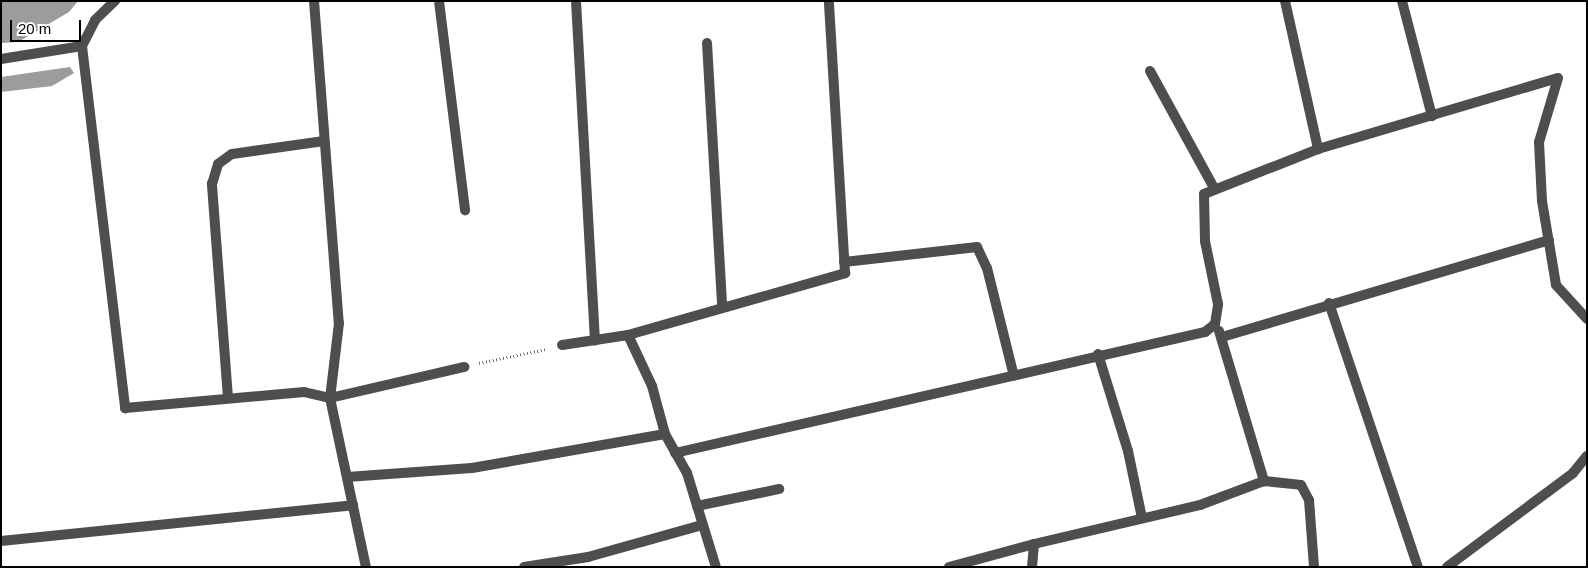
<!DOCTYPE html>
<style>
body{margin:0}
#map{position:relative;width:1588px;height:568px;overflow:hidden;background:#fff;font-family:Arial,sans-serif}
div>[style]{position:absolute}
.water>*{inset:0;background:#9c9c9c}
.path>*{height:3px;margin-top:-1.5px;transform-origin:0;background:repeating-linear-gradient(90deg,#707070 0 1px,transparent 0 3.5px)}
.street>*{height:10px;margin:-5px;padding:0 5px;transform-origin:5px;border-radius:5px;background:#4e4e4e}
span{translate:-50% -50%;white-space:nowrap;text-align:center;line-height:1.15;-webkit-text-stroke:4px #fff;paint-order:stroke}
.frame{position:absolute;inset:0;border:2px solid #000;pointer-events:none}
.scale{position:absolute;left:10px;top:20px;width:71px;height:22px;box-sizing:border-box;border:2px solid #000;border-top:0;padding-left:6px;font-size:15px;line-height:18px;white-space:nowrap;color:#000;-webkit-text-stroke:4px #fff;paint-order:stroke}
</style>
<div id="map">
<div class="water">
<i style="clip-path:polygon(1px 1px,78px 1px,69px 12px,18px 42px,1px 43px)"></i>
<i style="clip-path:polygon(70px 67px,74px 73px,52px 86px,1px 92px,1px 77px)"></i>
</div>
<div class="path">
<i style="left:479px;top:363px;width:68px;rotate:-11.8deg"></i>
</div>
<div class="street">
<i style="left:314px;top:1px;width:323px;rotate:85.6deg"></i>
<i style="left:339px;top:323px;width:76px;rotate:96.8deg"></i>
<i style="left:330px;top:398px;width:138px;rotate:-13deg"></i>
<i style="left:439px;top:1px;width:211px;rotate:82.9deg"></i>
<i style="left:576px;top:1px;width:340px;rotate:86.8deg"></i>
<i style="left:1285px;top:1px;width:152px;rotate:77.4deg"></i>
<i style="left:1402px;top:1px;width:119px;rotate:75.4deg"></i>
<i style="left:707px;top:43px;width:264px;rotate:86.7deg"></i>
<i style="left:82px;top:46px;width:365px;rotate:83.2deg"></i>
<i style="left:125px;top:408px;width:180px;rotate:-5.1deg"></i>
<i style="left:304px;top:392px;width:27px;rotate:13deg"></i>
<i style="left:330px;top:398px;width:173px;rotate:78deg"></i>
<i style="left:1px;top:59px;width:82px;rotate:-9.1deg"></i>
<i style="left:82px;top:46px;width:29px;rotate:-63deg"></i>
<i style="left:95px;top:20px;width:28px;rotate:-44deg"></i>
<i style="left:1150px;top:71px;width:133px;rotate:61.3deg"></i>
<i style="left:1558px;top:78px;width:67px;rotate:106.5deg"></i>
<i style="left:1539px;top:142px;width:59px;rotate:87.1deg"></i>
<i style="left:1542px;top:201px;width:85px;rotate:80.5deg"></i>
<i style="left:1556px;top:285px;width:46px;rotate:47.6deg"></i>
<i style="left:844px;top:262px;width:134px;rotate:-6.4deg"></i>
<i style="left:977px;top:247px;width:23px;rotate:65deg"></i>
<i style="left:987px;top:268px;width:111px;rotate:76deg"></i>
<i style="left:1329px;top:303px;width:279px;rotate:71.4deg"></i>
<i style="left:1219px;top:331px;width:157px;rotate:73.3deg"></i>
<i style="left:1264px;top:481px;width:37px;rotate:6deg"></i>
<i style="left:1301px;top:485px;width:17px;rotate:62deg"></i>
<i style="left:1309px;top:500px;width:67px;rotate:85.7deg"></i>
<i style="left:628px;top:335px;width:226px;rotate:-15.9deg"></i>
<i style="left:845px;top:273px;width:272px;rotate:-93.4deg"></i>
<i style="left:1222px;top:337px;width:341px;rotate:-16.5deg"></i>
<i style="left:562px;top:345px;width:67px;rotate:-8.6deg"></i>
<i style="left:628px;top:335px;width:56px;rotate:64.8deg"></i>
<i style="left:652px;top:386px;width:50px;rotate:74.8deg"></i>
<i style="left:665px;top:434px;width:45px;rotate:60.6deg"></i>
<i style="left:687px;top:473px;width:98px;rotate:72.9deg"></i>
<i style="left:1098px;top:354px;width:102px;rotate:72.8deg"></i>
<i style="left:1128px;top:451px;width:68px;rotate:78.2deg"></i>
<i style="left:228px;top:398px;width:215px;rotate:-94.3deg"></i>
<i style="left:212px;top:184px;width:21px;rotate:-73deg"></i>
<i style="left:218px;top:164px;width:17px;rotate:-36deg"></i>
<i style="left:232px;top:154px;width:93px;rotate:-8deg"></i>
<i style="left:675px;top:453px;width:544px;rotate:-12.86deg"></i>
<i style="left:1205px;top:332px;width:13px;rotate:-39deg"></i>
<i style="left:1215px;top:324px;width:20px;rotate:-81deg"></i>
<i style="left:1218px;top:304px;width:64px;rotate:-101.7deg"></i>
<i style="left:1205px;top:241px;width:47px;rotate:-91.2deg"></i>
<i style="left:1204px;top:194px;width:123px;rotate:-21.5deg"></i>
<i style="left:1318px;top:149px;width:250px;rotate:-16.5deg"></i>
<i style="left:347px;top:477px;width:125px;rotate:-4.1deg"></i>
<i style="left:472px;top:468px;width:196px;rotate:-10deg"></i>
<i style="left:697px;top:506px;width:84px;rotate:-11.7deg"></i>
<i style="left:1px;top:541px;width:354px;rotate:-5.8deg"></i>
<i style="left:524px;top:567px;width:65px;rotate:-8.9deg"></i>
<i style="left:588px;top:557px;width:118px;rotate:-15.7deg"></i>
<i style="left:949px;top:567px;width:88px;rotate:-15.1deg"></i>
<i style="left:1032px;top:567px;width:23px;rotate:-85deg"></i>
<i style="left:1034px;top:544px;width:171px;rotate:-13.2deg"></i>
<i style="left:1200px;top:505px;width:68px;rotate:-20.6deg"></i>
<i style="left:1447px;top:567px;width:157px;rotate:-36.7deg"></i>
<i style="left:1573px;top:473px;width:22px;rotate:-51deg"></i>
</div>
<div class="frame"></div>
<div class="scale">20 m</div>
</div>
